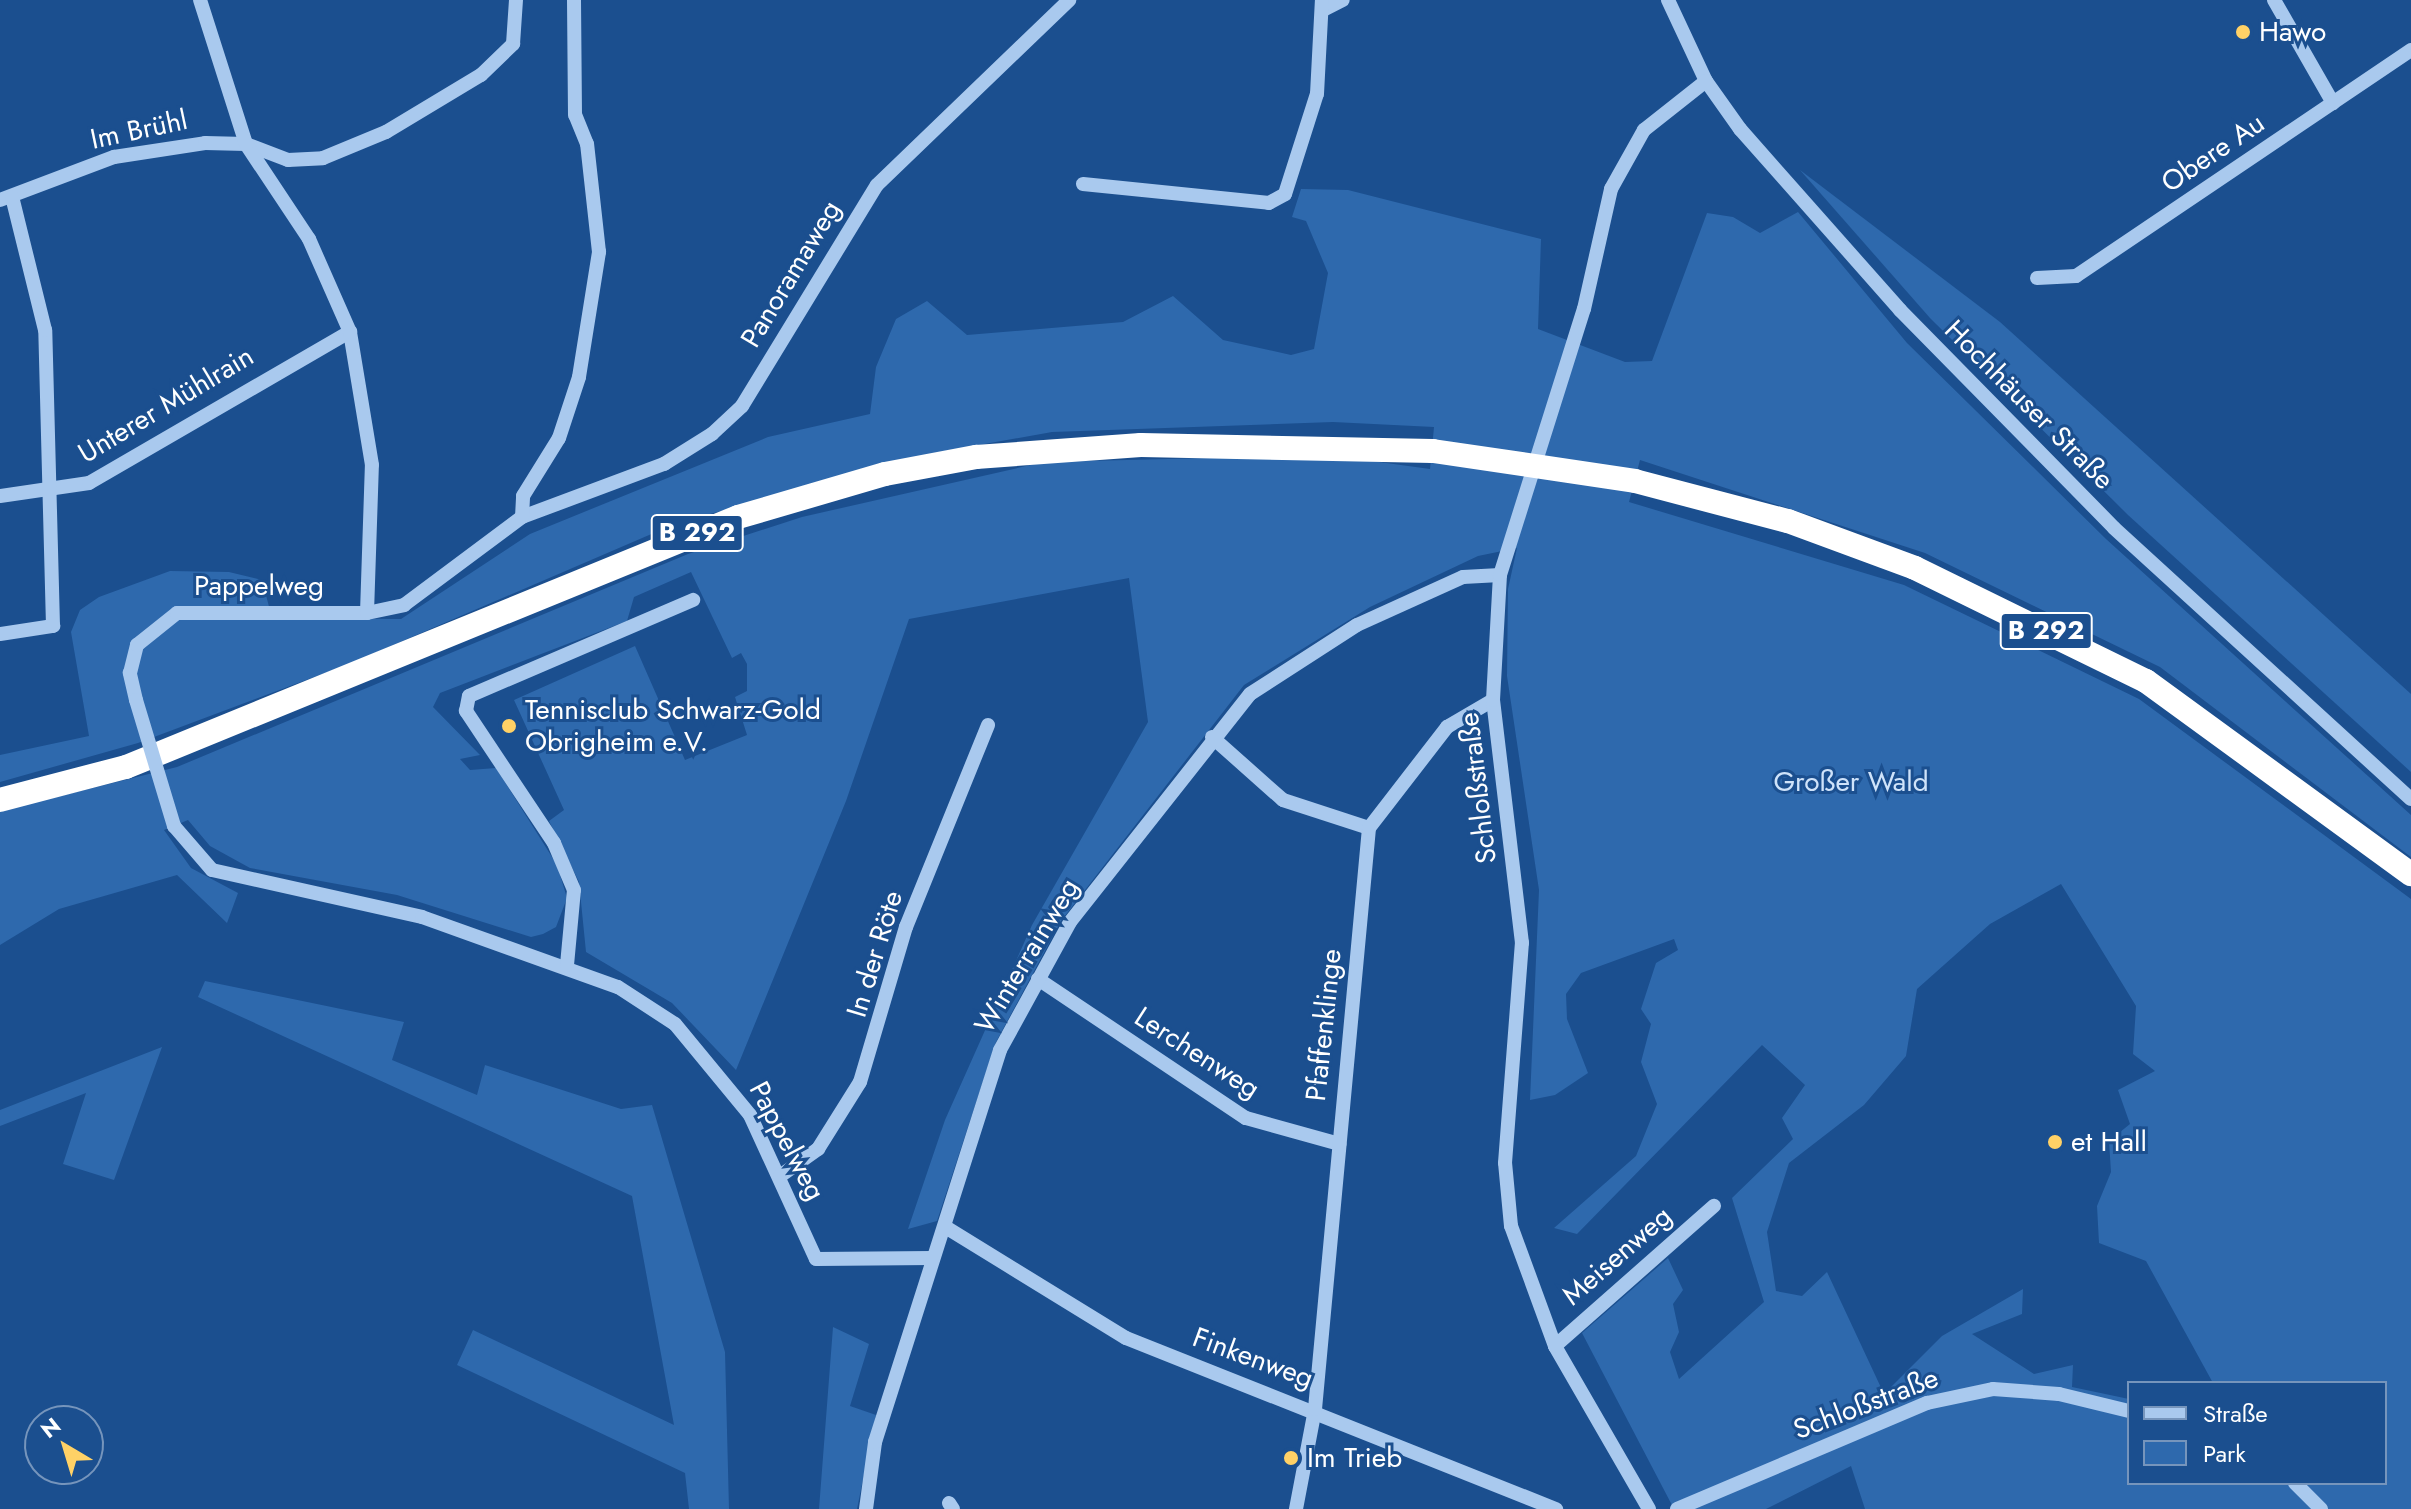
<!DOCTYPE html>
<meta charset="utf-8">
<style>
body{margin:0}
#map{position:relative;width:2411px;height:1509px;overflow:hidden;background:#1b4f8f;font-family:Jost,sans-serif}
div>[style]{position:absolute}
.green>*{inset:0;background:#2e69ad}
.minor>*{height:14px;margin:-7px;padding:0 7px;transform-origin:7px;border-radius:7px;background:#a9c9ee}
.highway>*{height:24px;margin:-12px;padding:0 12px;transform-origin:12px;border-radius:12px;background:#fff}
.minor-bridge>*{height:14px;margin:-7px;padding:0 7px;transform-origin:7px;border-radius:7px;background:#a9c9ee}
.highway-bridge>*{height:24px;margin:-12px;padding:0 12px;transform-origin:12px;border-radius:12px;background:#fff}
.dots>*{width:22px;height:22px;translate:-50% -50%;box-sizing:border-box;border:4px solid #1b4f8f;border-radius:50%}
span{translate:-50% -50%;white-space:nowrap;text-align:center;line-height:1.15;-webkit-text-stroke:6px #1b4f8f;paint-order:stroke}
.shield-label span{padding:2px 6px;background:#1b4f8f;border:2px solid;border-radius:6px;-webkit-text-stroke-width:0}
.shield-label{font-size:26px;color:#fff;font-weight:700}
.poi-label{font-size:28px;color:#fff}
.left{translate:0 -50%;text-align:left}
.street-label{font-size:28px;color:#fff}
.park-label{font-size:28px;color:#cfe3fa}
.legend{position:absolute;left:2127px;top:1381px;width:260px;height:104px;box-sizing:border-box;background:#1b4f8f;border:2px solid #7695bc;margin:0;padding:10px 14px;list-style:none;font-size:24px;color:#fff}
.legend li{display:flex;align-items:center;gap:16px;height:40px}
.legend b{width:40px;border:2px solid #7695bc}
.north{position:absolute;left:24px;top:1405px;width:80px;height:80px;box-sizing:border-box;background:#1b4f8f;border:2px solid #7695bc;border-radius:50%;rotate:322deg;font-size:22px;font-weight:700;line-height:32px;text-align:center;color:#fff}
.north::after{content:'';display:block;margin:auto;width:28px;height:36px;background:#ffd166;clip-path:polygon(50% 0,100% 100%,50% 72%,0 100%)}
</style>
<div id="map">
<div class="green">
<i style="clip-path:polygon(1800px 170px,2000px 322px,2411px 694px,2411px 772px,2128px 515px,1930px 318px)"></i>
<i style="clip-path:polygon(evenodd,1301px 189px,1348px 190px,1541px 239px,1538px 329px,1625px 362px,1652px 361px,1707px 213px,1733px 217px,1760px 233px,1798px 212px,1907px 343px,2106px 539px,2411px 815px,2411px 857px,2160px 667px,1925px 553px,1640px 460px,1629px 502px,1904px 585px,2139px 699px,2411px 899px,2411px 1509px,1865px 1509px,1851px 1466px,1766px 1509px,1674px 1509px,1582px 1333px,1668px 1258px,1683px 1290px,1673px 1304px,1679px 1332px,1670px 1352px,1679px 1379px,1764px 1302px,1732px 1198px,1793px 1139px,1782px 1118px,1805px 1085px,1762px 1045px,1577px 1234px,1554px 1228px,1636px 1156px,1657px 1104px,1641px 1062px,1651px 1024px,1641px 1009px,1656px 963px,1678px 950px,1674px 939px,1581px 973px,1566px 994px,1567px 1019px,1588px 1073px,1555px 1095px,1530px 1100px,1539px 890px,1507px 676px,1508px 589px,1517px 548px,1478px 556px,1370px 607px,1244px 685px,1061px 921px,996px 1042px,937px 1221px,908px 1229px,945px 1120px,1032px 925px,1148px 722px,1129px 578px,909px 619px,846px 801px,736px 1070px,672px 1003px,586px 952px,579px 882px,549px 821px,564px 810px,514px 700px,635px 646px,685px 760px,747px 735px,735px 697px,747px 691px,747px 664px,741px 653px,732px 658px,691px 572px,634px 597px,627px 621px,440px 693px,433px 707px,480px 755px,460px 759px,470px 770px,496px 768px,557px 865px,567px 898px,556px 927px,543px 934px,531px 937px,397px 895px,250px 868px,210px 846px,188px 820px,164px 830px,191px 868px,238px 893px,227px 923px,177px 875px,59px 909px,0 945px,0 811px,177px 767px,688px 554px,802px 517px,1044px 462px,1328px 455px,1430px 469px,1434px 427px,1333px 422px,1052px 432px,934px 453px,677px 523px,349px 664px,138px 743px,0 782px,0 755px,89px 736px,71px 632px,80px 610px,99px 597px,170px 571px,229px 572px,262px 580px,272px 618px,401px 619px,530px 534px,768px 437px,870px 414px,876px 367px,896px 319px,927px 301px,967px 335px,1123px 322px,1173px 296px,1223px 340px,1291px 355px,1314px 349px,1328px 273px,1306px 221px,1292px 217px,1301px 189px,2061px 884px,2136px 1006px,2133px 1054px,2155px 1071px,2118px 1090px,2130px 1124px,2109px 1141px,2111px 1172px,2097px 1206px,2099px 1243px,2146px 1261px,2213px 1383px,2385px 1383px,2385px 1483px,2129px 1483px,2129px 1399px,2072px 1387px,2073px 1365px,2034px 1374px,1972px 1334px,2022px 1314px,2023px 1289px,1942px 1336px,1884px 1394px,1827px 1272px,1802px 1296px,1776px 1291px,1767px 1232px,1789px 1163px,1864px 1105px,1906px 1056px,1917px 989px,1990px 924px,2061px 884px)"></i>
<i style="clip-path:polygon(205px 981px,404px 1022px,392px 1060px,477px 1095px,485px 1065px,621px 1109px,652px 1105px,725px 1352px,729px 1509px,689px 1509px,685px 1473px,457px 1365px,473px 1330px,674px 1425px,632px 1196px,198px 997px)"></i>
<i style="clip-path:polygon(162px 1047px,114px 1180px,63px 1164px,86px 1093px,0 1126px,0 1110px)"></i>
<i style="clip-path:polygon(833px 1327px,869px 1344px,850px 1406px,876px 1415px,857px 1509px,819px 1509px)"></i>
</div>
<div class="minor">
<i style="left:1668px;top:0;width:89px;rotate:64.9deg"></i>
<i style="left:1706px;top:81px;width:59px;rotate:54.7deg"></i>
<i style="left:1740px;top:129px;width:242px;rotate:48.5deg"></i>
<i style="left:1900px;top:310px;width:305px;rotate:45.5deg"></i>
<i style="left:2114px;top:528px;width:402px;rotate:42.4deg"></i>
<i style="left:2274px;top:0;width:119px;rotate:60.2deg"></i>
<i style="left:1323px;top:10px;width:22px;rotate:-27deg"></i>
<i style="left:1083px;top:184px;width:187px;rotate:5.8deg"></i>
<i style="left:1269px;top:203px;width:18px;rotate:-29deg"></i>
<i style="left:1285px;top:194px;width:105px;rotate:-72.3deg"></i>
<i style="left:1317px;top:94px;width:94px;rotate:-87deg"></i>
<i style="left:0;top:200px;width:122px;rotate:-20.7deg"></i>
<i style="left:114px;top:157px;width:92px;rotate:-8.7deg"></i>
<i style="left:205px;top:143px;width:41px;rotate:1.4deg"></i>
<i style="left:246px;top:144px;width:45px;rotate:20.9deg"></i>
<i style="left:288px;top:160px;width:35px;rotate:-3deg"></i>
<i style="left:323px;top:158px;width:68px;rotate:-22.4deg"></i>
<i style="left:386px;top:132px;width:111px;rotate:-31deg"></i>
<i style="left:481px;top:75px;width:45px;rotate:-44.1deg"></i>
<i style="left:513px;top:44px;width:44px;rotate:-86.1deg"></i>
<i style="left:2037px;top:278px;width:39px;rotate:-3deg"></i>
<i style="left:2076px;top:276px;width:404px;rotate:-34deg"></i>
<i style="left:0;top:496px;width:90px;rotate:-8.3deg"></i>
<i style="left:89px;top:483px;width:302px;rotate:-30.1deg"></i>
<i style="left:522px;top:517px;width:152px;rotate:-20.5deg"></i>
<i style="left:664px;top:464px;width:57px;rotate:-32deg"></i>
<i style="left:712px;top:434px;width:41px;rotate:-43deg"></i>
<i style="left:742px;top:406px;width:259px;rotate:-58.6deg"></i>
<i style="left:877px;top:185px;width:267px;rotate:-43.9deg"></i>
<i style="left:367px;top:613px;width:38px;rotate:-12deg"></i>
<i style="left:404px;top:605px;width:147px;rotate:-36.7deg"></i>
<i style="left:522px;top:517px;width:21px;rotate:-87deg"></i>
<i style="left:523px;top:496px;width:68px;rotate:-58.2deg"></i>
<i style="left:559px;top:438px;width:64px;rotate:-71.8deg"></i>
<i style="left:579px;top:377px;width:127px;rotate:-80.9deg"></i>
<i style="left:599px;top:252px;width:109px;rotate:-96.3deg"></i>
<i style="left:587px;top:144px;width:31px;rotate:-112deg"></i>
<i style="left:575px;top:115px;width:115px;rotate:-90.5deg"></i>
<i style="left:0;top:634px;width:54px;rotate:-8.6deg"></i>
<i style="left:53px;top:626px;width:296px;rotate:-91.5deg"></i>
<i style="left:45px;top:330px;width:137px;rotate:-103.9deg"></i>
<i style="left:136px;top:700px;width:28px;rotate:-103deg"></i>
<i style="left:130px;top:673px;width:29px;rotate:-76deg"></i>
<i style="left:137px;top:645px;width:51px;rotate:-38.7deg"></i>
<i style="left:177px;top:613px;width:190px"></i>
<i style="left:367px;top:613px;width:148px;rotate:-88.1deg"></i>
<i style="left:372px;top:465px;width:135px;rotate:-99.4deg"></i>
<i style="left:350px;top:332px;width:102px;rotate:-113.8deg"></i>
<i style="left:309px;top:239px;width:114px;rotate:-123.6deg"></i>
<i style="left:246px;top:144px;width:151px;rotate:-107.7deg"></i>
<i style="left:1212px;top:737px;width:95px;rotate:41.6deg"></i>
<i style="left:1283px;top:800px;width:90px;rotate:18deg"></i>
<i style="left:174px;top:826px;width:58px;rotate:49.2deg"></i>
<i style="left:212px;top:870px;width:215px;rotate:12.6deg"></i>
<i style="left:422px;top:917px;width:208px;rotate:19.7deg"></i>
<i style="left:618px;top:987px;width:68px;rotate:33deg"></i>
<i style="left:675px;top:1024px;width:118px;rotate:50.5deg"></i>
<i style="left:750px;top:1115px;width:158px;rotate:65.4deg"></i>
<i style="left:816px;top:1259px;width:116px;rotate:-0.5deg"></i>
<i style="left:567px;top:965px;width:75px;rotate:-84.7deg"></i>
<i style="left:574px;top:890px;width:51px;rotate:-113.1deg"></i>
<i style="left:554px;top:843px;width:159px;rotate:-123.7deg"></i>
<i style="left:466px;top:711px;width:15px;rotate:-79deg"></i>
<i style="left:469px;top:696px;width:244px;rotate:-23.2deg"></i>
<i style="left:1038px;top:979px;width:250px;rotate:33.8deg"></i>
<i style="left:1246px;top:1118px;width:97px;rotate:15.6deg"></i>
<i style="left:780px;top:1176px;width:47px;rotate:-35.4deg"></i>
<i style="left:818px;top:1149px;width:79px;rotate:-57.9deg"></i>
<i style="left:860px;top:1082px;width:162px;rotate:-73.5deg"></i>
<i style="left:906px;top:927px;width:218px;rotate:-67.9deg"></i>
<i style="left:947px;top:1228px;width:210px;rotate:31.6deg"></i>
<i style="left:1126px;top:1338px;width:463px;rotate:21.7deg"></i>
<i style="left:1555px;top:1346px;width:212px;rotate:-41.4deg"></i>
<i style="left:2295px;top:1483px;width:37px;rotate:45deg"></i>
<i style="left:949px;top:1503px;width:7px;rotate:56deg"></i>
<i style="left:866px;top:1509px;width:68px;rotate:-82.3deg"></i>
<i style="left:875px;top:1442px;width:411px;rotate:-72.3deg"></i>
<i style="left:1000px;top:1050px;width:146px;rotate:-61.3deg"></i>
<i style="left:1070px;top:922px;width:290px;rotate:-51.7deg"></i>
<i style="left:1250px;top:694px;width:127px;rotate:-32.8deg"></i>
<i style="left:1357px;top:625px;width:116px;rotate:-24.4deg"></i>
<i style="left:1463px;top:577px;width:37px;rotate:-3deg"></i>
<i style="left:1296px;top:1509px;width:102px;rotate:-79.2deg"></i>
<i style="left:1315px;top:1409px;width:584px;rotate:-84.69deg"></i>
<i style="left:1369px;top:828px;width:128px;rotate:-52.3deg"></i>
<i style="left:1447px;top:727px;width:53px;rotate:-30.4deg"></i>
<i style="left:1649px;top:1509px;width:188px;rotate:-120deg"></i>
<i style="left:1555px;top:1346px;width:128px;rotate:-110.1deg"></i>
<i style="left:1511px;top:1226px;width:63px;rotate:-95.4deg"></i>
<i style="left:1505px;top:1163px;width:221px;rotate:-85.6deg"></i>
<i style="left:1522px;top:943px;width:245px;rotate:-96.8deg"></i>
<i style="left:1493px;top:700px;width:125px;rotate:-86.8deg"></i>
<i style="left:1500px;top:575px;width:279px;rotate:-72.5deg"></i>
<i style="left:1584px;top:309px;width:123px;rotate:-77.3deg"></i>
<i style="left:1611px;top:189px;width:68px;rotate:-60.8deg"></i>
<i style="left:1644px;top:130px;width:79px;rotate:-38.3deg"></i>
<i style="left:1677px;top:1509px;width:272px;rotate:-23deg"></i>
<i style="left:1927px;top:1403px;width:67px;rotate:-12deg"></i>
<i style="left:1993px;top:1389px;width:66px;rotate:4.3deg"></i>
<i style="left:2059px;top:1394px;width:72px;rotate:13.7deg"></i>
</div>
<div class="highway">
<i style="left:1635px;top:481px;width:158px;rotate:14.7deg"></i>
<i style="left:1788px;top:521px;width:135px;rotate:20.3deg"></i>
<i style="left:1915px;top:568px;width:257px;rotate:26.1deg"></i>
<i style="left:2146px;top:681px;width:328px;rotate:36.1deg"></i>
<i style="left:0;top:800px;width:130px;rotate:-14.7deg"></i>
<i style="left:126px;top:767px;width:661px;rotate:-22.22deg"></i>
<i style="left:738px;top:517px;width:153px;rotate:-16.3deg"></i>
<i style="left:885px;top:474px;width:93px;rotate:-10.6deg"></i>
<i style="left:976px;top:457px;width:165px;rotate:-4.2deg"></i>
<i style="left:1141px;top:445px;width:292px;rotate:1.2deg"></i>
</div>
<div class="minor-bridge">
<i style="left:136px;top:700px;width:132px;rotate:73.2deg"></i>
</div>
<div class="highway-bridge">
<i style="left:1433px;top:451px;width:204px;rotate:8.4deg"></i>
</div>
<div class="dots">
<i style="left:2243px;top:32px;background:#ffd166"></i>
<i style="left:509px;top:726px;background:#ffd166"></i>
<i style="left:2055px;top:1142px;background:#ffd166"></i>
<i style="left:1291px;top:1458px;background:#ffd166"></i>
</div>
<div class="shield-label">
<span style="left:697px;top:533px">B 292</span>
<span style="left:2046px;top:631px">B 292</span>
</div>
<div class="poi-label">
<span class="left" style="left:2259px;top:32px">Hawo</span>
<span class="left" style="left:525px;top:726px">Tennisclub Schwarz-Gold<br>Obrigheim e.V.</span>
<span class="left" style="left:2071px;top:1142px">et Hall</span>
<span class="left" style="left:1307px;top:1458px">Im Trieb</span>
</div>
<div class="street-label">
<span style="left:139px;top:130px;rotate:-12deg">Im Brühl</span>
<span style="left:2213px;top:153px;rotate:-34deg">Obere Au</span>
<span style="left:791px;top:274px;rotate:-59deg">Panoramaweg</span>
<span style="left:166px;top:405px;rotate:-31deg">Unterer Mühlrain</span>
<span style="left:2029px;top:405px;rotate:45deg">Hochhäuser Straße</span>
<span style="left:259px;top:586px">Pappelweg</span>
<span style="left:1478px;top:788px;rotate:-97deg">Schloßstraße</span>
<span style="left:875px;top:954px;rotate:-73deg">In der Röte</span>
<span style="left:1027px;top:956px;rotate:-59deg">Winterrainweg</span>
<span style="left:1324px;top:1025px;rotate:-84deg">Pfaffenklinge</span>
<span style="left:1197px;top:1053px;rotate:33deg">Lerchenweg</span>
<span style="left:787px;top:1141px;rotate:62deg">Pappelweg</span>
<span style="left:1617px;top:1256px;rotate:-41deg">Meisenweg</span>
<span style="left:1253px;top:1358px;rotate:20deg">Finkenweg</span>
<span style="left:1866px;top:1404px;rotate:-21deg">Schloßstraße</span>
</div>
<div class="park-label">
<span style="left:1851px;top:782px">Großer Wald</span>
</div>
<ul class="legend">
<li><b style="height:10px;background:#a9c9ee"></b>Straße</li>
<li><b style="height:22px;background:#2e69ad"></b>Park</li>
</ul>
<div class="north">N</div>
</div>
